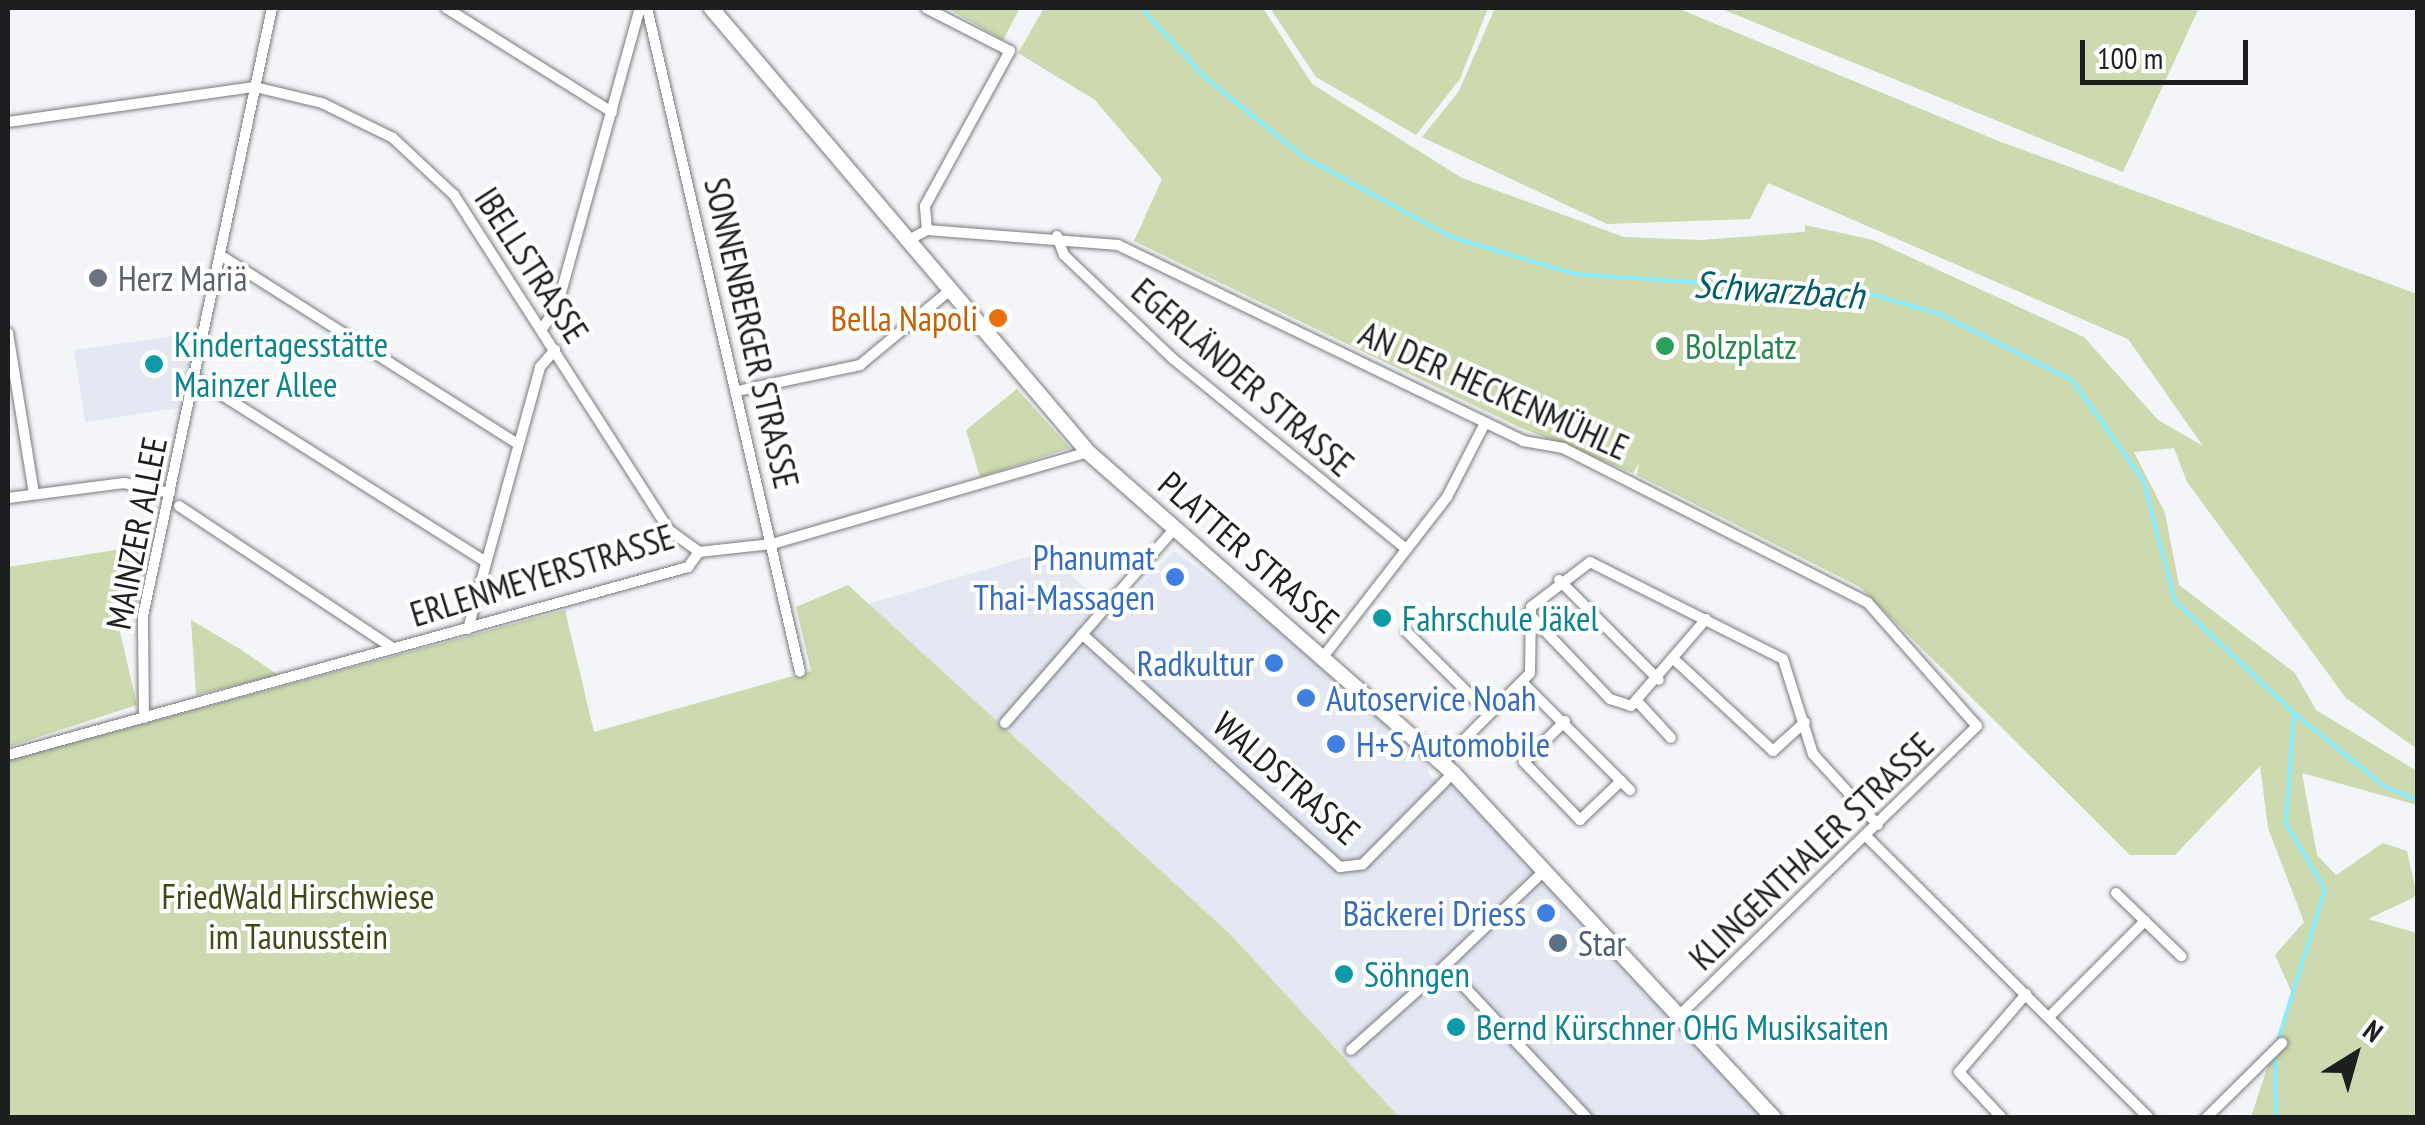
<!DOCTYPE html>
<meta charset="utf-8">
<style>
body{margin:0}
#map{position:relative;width:2425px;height:1125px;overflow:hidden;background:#f3f5f9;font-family:"PT Sans Narrow",sans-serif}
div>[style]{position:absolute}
.built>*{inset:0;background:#e4e8f3}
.green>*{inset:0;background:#cdd9ae}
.stream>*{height:4px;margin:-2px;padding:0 2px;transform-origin:2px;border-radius:2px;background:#8aedfd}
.roads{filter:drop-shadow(0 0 2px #797a7e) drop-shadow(0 0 2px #797a7e)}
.street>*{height:10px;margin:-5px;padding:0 5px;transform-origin:5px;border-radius:5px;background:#fff}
.secondary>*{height:15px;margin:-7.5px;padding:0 7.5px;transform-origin:7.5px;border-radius:7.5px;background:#fff}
.dots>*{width:28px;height:28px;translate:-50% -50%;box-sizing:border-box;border:5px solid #fff;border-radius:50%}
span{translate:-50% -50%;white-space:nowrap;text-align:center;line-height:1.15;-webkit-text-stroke:8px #fff;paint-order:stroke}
.street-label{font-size:35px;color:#1d1e1f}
.worship-label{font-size:35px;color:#5b616d}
.left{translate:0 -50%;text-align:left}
.food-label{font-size:35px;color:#c56008}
.right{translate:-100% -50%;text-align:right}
.culture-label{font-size:35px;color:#0d838f}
.leisure-label{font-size:35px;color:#27864d}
.shop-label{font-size:35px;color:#366cbe}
.park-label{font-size:35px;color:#3e4916}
.service-label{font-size:35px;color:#4e5e75}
.water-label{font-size:38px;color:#025d68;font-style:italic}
.frame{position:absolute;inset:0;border:10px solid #1d1e1f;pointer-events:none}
.north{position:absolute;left:2305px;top:1005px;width:100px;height:100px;-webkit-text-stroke:8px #fff;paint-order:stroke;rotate:37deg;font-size:28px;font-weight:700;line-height:40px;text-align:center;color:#1d1e1f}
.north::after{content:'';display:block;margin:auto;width:35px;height:45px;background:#1d1e1f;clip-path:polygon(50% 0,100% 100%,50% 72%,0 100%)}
.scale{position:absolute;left:2080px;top:40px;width:168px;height:45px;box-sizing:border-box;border:5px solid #1d1e1f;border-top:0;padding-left:12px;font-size:30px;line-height:35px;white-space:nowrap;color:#1d1e1f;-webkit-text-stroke:8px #fff;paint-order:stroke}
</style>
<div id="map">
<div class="built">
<i style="clip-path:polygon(196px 333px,178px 408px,85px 422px,74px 350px)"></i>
<i style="clip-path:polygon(1174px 551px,1273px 622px,1424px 755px,1430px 776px,1458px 790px,1528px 862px,1763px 1117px,1399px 1117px,1229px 933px,868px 604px,1044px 552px,1113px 612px)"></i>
</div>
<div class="green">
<i style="clip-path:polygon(947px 8px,1020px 8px,1003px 40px)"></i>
<i style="clip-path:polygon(1044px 8px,1263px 8px,1312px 84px,1462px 178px,1624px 237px,1701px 240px,1805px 232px,1805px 225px,1873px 240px,2084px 337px,2158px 420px,2203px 446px,2128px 339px,1768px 183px,1750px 219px,1607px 224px,1422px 137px,1459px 91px,1495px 8px,1677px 8px,2001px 142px,2417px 294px,2417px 749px,2346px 698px,2187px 482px,2174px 448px,2134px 452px,2165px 513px,2179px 585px,2295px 673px,2316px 710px,2417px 771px,2417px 805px,2302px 773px,2317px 855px,2336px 875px,2383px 843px,2407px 851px,2417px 896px,2368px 919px,2417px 933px,2417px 1117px,2251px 1117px,2292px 993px,2275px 955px,2304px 922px,2268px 828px,2260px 766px,2175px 855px,2130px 855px,1860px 587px,1637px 475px,1639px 463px,1633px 473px,1519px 427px,1134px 241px,1162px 179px,1095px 100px,1018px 53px)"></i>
<i style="clip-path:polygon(1270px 8px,1488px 8px,1460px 79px,1416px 135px,1316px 77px)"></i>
<i style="clip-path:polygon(1719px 8px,2199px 8px,2123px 172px)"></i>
<i style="clip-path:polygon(1017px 389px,1070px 448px,980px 477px,966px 430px)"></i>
<i style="clip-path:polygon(147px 545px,136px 609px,117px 619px,137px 705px,8px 747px,8px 567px)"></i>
<i style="clip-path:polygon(848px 585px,1229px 933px,1399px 1117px,8px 1118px,8px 760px,565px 610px,594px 732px,811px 671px,796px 607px)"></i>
<i style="clip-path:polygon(191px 620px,240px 649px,278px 675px,196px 695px)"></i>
</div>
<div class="stream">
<i style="left:1141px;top:8px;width:96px;rotate:47.1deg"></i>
<i style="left:1206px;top:78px;width:122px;rotate:39deg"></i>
<i style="left:1301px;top:155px;width:171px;rotate:28.7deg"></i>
<i style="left:1451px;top:237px;width:129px;rotate:16.6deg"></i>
<i style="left:1575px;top:274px;width:297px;rotate:3.9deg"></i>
<i style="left:1871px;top:294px;width:72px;rotate:16.2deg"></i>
<i style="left:1940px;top:314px;width:148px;rotate:26.6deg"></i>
<i style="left:2072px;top:380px;width:123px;rotate:54.6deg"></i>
<i style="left:2143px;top:480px;width:125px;rotate:75.2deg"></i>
<i style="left:2175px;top:601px;width:163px;rotate:43.3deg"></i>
<i style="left:2294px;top:713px;width:116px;rotate:39deg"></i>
<i style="left:2384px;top:786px;width:34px;rotate:23deg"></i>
<i style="left:2277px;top:1043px;width:161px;rotate:-72.7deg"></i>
<i style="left:2325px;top:889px;width:76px;rotate:-121deg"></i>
<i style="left:2286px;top:824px;width:111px;rotate:-85.9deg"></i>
<i style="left:2275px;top:1052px;width:66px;rotate:89.1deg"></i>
</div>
<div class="roads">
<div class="street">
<i style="left:446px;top:8px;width:196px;rotate:32.1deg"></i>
<i style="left:647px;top:8px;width:681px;rotate:77.02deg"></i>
<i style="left:8px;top:122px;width:249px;rotate:-8.1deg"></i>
<i style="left:255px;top:87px;width:69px;rotate:13.4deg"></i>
<i style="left:322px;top:103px;width:79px;rotate:26.2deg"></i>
<i style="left:393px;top:138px;width:83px;rotate:43.1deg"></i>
<i style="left:454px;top:195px;width:398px;rotate:57.3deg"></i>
<i style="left:669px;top:530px;width:37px;rotate:36deg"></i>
<i style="left:699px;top:552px;width:73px;rotate:-6.3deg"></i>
<i style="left:772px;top:544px;width:329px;rotate:-16.2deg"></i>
<i style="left:927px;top:230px;width:192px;rotate:4.5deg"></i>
<i style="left:1118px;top:245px;width:450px;rotate:25.8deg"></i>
<i style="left:1523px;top:441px;width:41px;rotate:9.9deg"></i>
<i style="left:1563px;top:448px;width:342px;rotate:26.9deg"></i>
<i style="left:1868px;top:603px;width:164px;rotate:48.5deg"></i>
<i style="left:1977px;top:726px;width:413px;rotate:135.8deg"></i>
<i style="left:1057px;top:236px;width:20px;rotate:70deg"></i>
<i style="left:1064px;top:255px;width:149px;rotate:43.6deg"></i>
<i style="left:1172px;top:358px;width:302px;rotate:39.2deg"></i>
<i style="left:907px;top:241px;width:23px;rotate:-29deg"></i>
<i style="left:927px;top:230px;width:24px;rotate:-95deg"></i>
<i style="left:925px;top:206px;width:177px;rotate:-61.3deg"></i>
<i style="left:1010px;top:51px;width:94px;rotate:-152.9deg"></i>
<i style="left:220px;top:255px;width:353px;rotate:32.4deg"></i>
<i style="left:542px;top:329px;width:27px;rotate:-56deg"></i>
<i style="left:557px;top:307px;width:310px;rotate:-74.5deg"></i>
<i style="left:8px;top:333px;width:163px;rotate:80.8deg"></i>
<i style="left:195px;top:378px;width:343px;rotate:32.3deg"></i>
<i style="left:737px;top:391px;width:126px;rotate:-11.9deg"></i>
<i style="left:860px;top:365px;width:116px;rotate:-39.7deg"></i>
<i style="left:8px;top:498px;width:117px;rotate:-7.4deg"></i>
<i style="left:124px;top:483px;width:47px;rotate:12.3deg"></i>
<i style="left:179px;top:506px;width:257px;rotate:33.6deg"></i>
<i style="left:1559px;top:580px;width:141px;rotate:45deg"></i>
<i style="left:1528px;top:613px;width:119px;rotate:46.4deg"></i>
<i style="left:1610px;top:699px;width:22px;rotate:18deg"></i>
<i style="left:1631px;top:706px;width:115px;rotate:-49.2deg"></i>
<i style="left:468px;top:629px;width:272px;rotate:-74.6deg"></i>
<i style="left:540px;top:367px;width:23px;rotate:-49deg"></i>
<i style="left:1407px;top:632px;width:116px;rotate:45deg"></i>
<i style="left:1082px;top:634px;width:348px;rotate:42.1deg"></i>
<i style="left:1340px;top:867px;width:23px;rotate:-7deg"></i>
<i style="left:1363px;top:864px;width:128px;rotate:-45.3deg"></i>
<i style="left:1323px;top:657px;width:202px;rotate:-52.2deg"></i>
<i style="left:1447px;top:497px;width:83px;rotate:-62.8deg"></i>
<i style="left:1677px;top:662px;width:131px;rotate:42.8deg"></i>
<i style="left:1773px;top:751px;width:43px;rotate:-42.2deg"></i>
<i style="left:1522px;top:682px;width:153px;rotate:45deg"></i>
<i style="left:1637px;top:701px;width:50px;rotate:47.4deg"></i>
<i style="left:144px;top:718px;width:102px;rotate:-90.6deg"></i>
<i style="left:143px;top:616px;width:622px;rotate:-78.02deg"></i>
<i style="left:1565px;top:721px;width:58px;rotate:135deg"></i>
<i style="left:1524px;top:762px;width:81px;rotate:46deg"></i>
<i style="left:1580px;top:820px;width:57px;rotate:-43.6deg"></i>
<i style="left:1005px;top:723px;width:259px;rotate:-48.9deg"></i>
<i style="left:8px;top:755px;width:706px;rotate:-15.45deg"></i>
<i style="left:688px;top:567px;width:19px;rotate:-54deg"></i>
<i style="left:1442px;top:762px;width:125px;rotate:-45.3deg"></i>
<i style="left:1530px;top:673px;width:66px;rotate:-89.1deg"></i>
<i style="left:1531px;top:607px;width:74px;rotate:-37.3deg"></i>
<i style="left:1590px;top:562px;width:216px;rotate:26.7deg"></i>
<i style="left:1783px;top:659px;width:100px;rotate:72.5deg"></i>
<i style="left:1813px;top:754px;width:96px;rotate:47.5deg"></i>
<i style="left:1866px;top:836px;width:400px;rotate:44.9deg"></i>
<i style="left:1545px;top:870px;width:139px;rotate:136.2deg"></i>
<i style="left:1445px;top:966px;width:208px;rotate:46.9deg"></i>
<i style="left:2116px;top:893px;width:91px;rotate:44.1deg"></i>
<i style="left:2049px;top:1017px;width:136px;rotate:-45deg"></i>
<i style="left:1351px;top:1050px;width:126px;rotate:-41.8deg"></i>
<i style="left:2002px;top:1118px;width:63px;rotate:-133.1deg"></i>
<i style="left:1959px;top:1072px;width:103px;rotate:-49.3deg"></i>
<i style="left:2206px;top:1118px;width:107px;rotate:-44.6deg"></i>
</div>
<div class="secondary">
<i style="left:711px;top:8px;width:582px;rotate:49.67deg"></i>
<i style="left:1088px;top:452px;width:486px;rotate:41.3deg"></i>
<i style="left:1453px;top:773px;width:471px;rotate:47.1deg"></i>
</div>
</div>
<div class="dots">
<i style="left:98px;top:278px;background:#6b7280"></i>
<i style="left:998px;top:318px;background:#e8710a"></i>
<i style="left:1665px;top:346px;background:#2e9e5b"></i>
<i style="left:154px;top:364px;background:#0f9aa8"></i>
<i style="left:1175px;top:577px;background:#3f7fe0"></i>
<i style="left:1382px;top:618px;background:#0f9aa8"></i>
<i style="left:1274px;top:663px;background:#3f7fe0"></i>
<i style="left:1306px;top:698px;background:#3f7fe0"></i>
<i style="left:1336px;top:744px;background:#3f7fe0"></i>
<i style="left:1546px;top:913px;background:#3f7fe0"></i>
<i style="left:1558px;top:943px;background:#5c6f8a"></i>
<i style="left:1344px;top:974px;background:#0f9aa8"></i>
<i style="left:1456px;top:1027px;background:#0f9aa8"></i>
</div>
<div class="street-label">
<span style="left:532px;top:265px;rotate:57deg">IBELLSTRASSE</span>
<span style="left:752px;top:333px;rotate:77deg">SONNENBERGER STRASSE</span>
<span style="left:1243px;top:377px;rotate:41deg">EGERLÄNDER STRASSE</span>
<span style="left:1494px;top:390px;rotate:24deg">AN DER HECKENMÜHLE</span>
<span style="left:136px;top:533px;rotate:-79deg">MAINZER ALLEE</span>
<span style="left:1249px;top:552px;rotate:41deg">PLATTER STRASSE</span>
<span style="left:542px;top:575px;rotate:-17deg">ERLENMEYERSTRASSE</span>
<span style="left:1287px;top:778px;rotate:41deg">WALDSTRASSE</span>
<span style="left:1811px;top:851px;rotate:-44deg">KLINGENTHALER STRASSE</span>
</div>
<div class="worship-label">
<span class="left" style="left:118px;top:278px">Herz Mariä</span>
</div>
<div class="food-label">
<span class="right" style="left:978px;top:318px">Bella Napoli</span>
</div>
<div class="culture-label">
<span class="left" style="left:174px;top:364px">Kindertagesstätte<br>Mainzer Allee</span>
<span class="left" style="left:1402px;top:618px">Fahrschule Jäkel</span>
<span class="left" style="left:1364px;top:974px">Söhngen</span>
<span class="left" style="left:1476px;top:1027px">Bernd Kürschner OHG Musiksaiten</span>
</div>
<div class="leisure-label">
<span class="left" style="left:1685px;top:346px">Bolzplatz</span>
</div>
<div class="shop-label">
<span class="right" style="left:1155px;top:577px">Phanumat<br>Thai-Massagen</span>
<span class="right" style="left:1254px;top:663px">Radkultur</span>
<span class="left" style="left:1326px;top:698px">Autoservice Noah</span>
<span class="left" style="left:1356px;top:744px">H+S Automobile</span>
<span class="right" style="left:1526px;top:913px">Bäckerei Driess</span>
</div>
<div class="park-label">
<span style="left:298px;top:916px">FriedWald Hirschwiese<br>im Taunusstein</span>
</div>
<div class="service-label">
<span class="left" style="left:1578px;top:943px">Star</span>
</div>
<div class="water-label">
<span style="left:1779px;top:289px;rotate:4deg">Schwarzbach</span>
</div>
<div class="frame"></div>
<div class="north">N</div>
<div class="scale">100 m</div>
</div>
